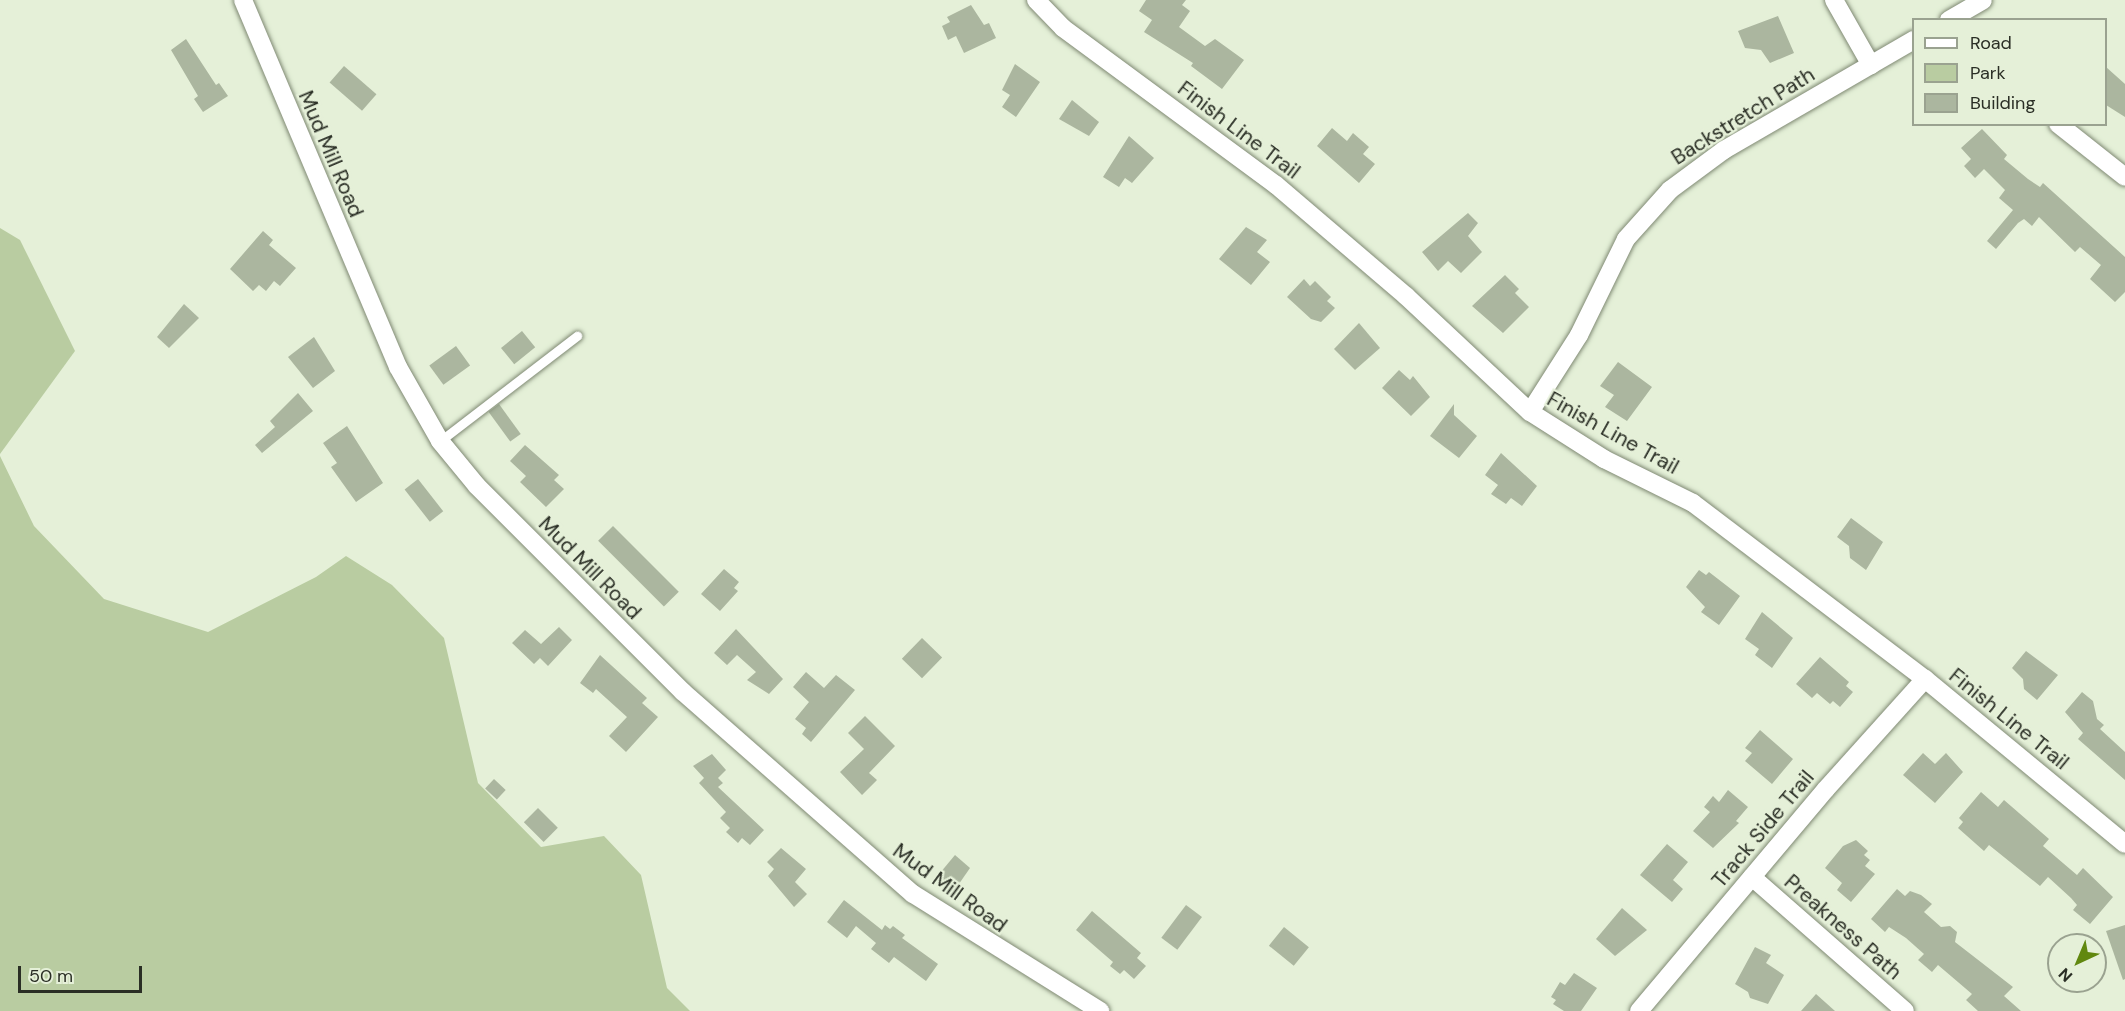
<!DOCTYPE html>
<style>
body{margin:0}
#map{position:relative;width:2125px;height:1011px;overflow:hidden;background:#e5f0d8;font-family:"DM Sans",sans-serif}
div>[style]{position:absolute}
.green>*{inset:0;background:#b9cca1}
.building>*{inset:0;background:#abb69f;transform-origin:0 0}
.roads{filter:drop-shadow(0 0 2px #7f8973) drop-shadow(0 0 2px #7f8973)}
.service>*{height:9px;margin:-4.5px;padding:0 4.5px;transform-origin:4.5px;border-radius:4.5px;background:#fff}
.minor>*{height:18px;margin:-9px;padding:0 9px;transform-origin:9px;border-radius:9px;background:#fff}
span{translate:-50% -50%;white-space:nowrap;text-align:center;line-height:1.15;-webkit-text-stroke:4.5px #e5f0d8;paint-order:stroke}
.street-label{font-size:21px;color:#2a2e25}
.legend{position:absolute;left:1912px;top:18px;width:195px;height:108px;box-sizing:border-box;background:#e5f0d8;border:2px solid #9aa290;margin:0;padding:8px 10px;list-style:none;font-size:18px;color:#2a2e25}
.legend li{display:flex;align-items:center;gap:12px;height:30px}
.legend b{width:30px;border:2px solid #9aa290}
.north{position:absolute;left:2047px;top:933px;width:60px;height:60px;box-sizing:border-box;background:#e5f0d8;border:2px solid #9aa290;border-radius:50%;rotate:224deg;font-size:16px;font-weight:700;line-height:24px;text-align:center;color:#2a2e25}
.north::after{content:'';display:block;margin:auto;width:21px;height:27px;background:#61880f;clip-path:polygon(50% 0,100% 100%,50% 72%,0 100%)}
.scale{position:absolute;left:18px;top:966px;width:124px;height:27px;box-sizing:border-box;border:3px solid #2a2e25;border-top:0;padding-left:8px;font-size:18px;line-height:21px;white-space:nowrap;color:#2a2e25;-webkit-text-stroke:4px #e5f0d8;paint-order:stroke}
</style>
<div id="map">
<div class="green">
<i style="clip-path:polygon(0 228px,20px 240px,75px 351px,0 454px)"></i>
<i style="clip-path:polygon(0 456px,34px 526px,104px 599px,208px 632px,316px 577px,346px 556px,392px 585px,444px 638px,478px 783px,541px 847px,604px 836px,641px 875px,667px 988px,690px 1011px,0 1011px)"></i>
</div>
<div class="building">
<i style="clip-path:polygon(1146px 0,1186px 0,1182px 5px,1190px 11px,1179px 27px,1205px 46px,1215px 39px,1244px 60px,1222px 89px,1191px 66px,1193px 63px,1144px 32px,1152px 20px,1139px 11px)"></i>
<i style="clip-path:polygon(971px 5px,984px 25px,989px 23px,996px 38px,964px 53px,956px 36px,948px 40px,942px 26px,950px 22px,947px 17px)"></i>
<i style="clip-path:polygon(1778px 16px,1794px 53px,1770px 63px,1761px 50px,1745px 48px,1738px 31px)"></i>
<i style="clip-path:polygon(186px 39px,216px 85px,219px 83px,228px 96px,203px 112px,194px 99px,198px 96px,171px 50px)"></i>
<i style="clip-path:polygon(1015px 64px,1040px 82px,1016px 117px,1002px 107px,1010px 95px,1002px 90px)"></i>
<i style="left:344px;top:66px;width:43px;height:22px;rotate:41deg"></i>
<i style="clip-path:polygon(2106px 67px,2125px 84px,2125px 117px,2106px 105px)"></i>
<i style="clip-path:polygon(1072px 100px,1099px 122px,1089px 136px,1059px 119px)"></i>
<i style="clip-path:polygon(1332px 128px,1347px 141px,1353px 133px,1369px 147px,1363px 154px,1375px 164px,1359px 183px,1317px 146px)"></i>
<i style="clip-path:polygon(1982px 129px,2007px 155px,2004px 159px,2028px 179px,2040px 187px,2043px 183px,2125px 257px,2125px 292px,2115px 302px,2090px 279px,2101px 265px,2080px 247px,2075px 252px,2039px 217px,2032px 226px,2024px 219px,2018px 223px,1996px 249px,1987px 241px,2013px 210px,1999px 198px,2005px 190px,1984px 169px,1975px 178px,1964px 166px,1971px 159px,1961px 148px)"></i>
<i style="clip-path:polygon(1129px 136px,1154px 158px,1132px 183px,1125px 178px,1119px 187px,1103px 177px)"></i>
<i style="clip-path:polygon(1468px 213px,1478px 223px,1468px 236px,1482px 252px,1461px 273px,1448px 261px,1438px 271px,1422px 252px)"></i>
<i style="clip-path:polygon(1246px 227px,1267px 240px,1257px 252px,1270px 262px,1251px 285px,1219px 259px)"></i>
<i style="clip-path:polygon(263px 231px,273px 240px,269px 245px,296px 268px,280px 286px,274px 281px,266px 291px,259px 285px,253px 291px,230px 269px)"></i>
<i style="clip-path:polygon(1505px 275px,1519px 289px,1515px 293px,1529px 307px,1503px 333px,1472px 306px)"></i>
<i style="clip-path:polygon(1304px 279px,1310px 286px,1315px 281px,1331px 297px,1327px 301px,1335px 308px,1321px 322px,1311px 319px,1287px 297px)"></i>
<i style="clip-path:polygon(184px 304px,199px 318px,169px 348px,157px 337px)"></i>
<i style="clip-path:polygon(1359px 323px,1380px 348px,1355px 370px,1334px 349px)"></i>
<i style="left:522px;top:331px;width:21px;height:27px;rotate:51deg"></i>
<i style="clip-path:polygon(314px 337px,335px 371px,313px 388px,288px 357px)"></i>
<i style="left:456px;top:346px;width:24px;height:33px;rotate:54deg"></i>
<i style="clip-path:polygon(1618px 362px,1652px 387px,1627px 421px,1605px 407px,1614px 395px,1600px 386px)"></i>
<i style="clip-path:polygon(1399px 370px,1410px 380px,1413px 376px,1430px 397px,1411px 416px,1382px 388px)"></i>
<i style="clip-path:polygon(298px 393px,313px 411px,262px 453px,255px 445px,275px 427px,270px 421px)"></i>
<i style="left:499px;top:404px;width:37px;height:13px;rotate:54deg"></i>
<i style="clip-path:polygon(1454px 404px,1454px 415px,1477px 436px,1459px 458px,1430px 436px)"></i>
<i style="clip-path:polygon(347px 426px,383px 483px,356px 502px,331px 467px,337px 463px,323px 443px)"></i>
<i style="clip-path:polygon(525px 445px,559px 475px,554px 480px,564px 489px,546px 507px,520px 482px,526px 476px,510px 461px)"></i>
<i style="clip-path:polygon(1501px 453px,1537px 486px,1522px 506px,1511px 498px,1506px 504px,1491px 494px,1498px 485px,1485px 475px)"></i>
<i style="left:418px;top:479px;width:41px;height:17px;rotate:52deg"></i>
<i style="clip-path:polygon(1851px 518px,1883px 542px,1866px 570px,1850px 558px,1849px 546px,1837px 537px)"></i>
<i style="left:613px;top:526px;width:93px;height:21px;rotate:45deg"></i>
<i style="clip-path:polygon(724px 569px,739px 582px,734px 588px,738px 591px,720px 611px,701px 594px)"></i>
<i style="clip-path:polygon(1699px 570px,1706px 575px,1709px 572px,1740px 596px,1719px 625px,1701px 612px,1705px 607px,1686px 587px)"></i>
<i style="clip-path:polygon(1762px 612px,1793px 638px,1772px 668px,1755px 655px,1759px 649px,1745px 639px)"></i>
<i style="clip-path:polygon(559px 627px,572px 640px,548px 666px,540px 658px,534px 664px,512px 643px,525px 630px,541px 644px)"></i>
<i style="clip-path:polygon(736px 629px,783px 679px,769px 694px,747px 680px,756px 672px,737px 655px,727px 665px,714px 653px)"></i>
<i style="left:922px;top:638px;width:28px;height:29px;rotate:44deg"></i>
<i style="clip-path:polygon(2026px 651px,2058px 675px,2037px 700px,2024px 689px,2023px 679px,2012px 668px)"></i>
<i style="clip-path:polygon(600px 655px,647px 698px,642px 703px,658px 717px,626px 752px,609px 736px,627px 717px,596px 689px,593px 693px,580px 683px)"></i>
<i style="clip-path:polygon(1820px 657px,1849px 682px,1846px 686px,1853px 692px,1840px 707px,1833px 701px,1830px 704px,1817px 693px,1812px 698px,1796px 684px)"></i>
<i style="clip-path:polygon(806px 672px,824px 688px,836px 675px,855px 690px,811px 742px,802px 734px,806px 728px,795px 719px,809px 702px,793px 687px)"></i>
<i style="clip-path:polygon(2082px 692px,2093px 701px,2097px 719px,2104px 725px,2100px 729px,2125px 752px,2125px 780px,2078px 739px,2083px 733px,2065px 712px)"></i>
<i style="clip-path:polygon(865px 716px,895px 746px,869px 773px,877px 780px,862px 795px,840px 772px,864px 749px,848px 733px)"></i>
<i style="clip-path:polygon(1760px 730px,1793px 759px,1772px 784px,1745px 761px,1752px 753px,1745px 748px)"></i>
<i style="clip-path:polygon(1923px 753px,1935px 764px,1946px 753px,1963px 772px,1935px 803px,1903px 775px)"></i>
<i style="clip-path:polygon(712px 754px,726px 770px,718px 778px,723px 783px,718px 787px,764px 830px,750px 845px,742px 838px,738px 843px,726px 832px,730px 828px,720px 818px,726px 812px,699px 783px,704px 778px,693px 766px)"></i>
<i style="left:494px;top:779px;width:16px;height:13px;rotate:43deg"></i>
<i style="clip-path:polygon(1728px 790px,1748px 807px,1736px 821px,1739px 823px,1713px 848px,1693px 831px,1710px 812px,1704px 807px,1713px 796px,1719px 802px)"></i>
<i style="clip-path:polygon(1981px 792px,1998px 807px,2004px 800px,2049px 839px,2043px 846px,2077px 875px,2083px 868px,2113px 897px,2090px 924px,2073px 910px,2077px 905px,2071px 898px,2048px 877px,2040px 886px,1989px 845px,1984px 851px,1958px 828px,1963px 822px,1959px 818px)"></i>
<i style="left:538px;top:808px;width:28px;height:20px;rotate:45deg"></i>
<i style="clip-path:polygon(1856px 840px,1868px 851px,1864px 855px,1870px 860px,1865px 866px,1875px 874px,1851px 902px,1837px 890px,1842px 883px,1825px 868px,1843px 846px)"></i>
<i style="clip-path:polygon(1667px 844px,1688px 862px,1673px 880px,1683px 889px,1672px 902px,1640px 875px)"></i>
<i style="clip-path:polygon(781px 848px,806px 869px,795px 882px,807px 894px,794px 907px,768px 876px,774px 869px,767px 862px)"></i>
<i style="clip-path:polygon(955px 855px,970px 868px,952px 894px,935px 879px)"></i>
<i style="clip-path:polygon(1897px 889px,1905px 896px,1910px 891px,1921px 895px,1932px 904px,1924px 912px,1941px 927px,1950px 926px,1957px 932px,1955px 942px,2013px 987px,2004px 996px,2021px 1011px,1978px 1011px,1966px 1000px,1972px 994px,1938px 965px,1932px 972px,1918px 960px,1924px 954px,1906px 938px,1889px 927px,1885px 932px,1871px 919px)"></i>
<i style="clip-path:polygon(844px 900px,882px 930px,885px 925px,890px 929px,893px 926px,905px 935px,902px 938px,938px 964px,926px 981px,894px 957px,889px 963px,871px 949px,876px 943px,856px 926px,847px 938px,827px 922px)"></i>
<i style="left:1186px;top:905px;width:20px;height:41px;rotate:37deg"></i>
<i style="clip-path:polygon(1622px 908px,1647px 930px,1615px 956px,1596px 939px)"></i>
<i style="clip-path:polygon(1092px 911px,1141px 953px,1137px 958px,1146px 966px,1134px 979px,1124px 970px,1120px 974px,1110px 966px,1113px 962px,1076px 930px)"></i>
<i style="clip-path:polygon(2125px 925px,2125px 979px,2123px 980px,2106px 931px)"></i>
<i style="left:1284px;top:927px;width:32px;height:24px;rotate:39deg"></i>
<i style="clip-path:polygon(1755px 947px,1771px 955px,1766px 963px,1784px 975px,1768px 1004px,1750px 998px,1748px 992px,1735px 984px)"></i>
<i style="clip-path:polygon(1574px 973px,1597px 988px,1581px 1011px,1564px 1011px,1553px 1004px,1556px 1000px,1551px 997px,1560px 982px,1565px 985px)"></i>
<i style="clip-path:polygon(1816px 994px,1835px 1011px,1801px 1011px)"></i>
</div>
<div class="roads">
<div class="service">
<i style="left:440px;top:441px;width:173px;rotate:-37.5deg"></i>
</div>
<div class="minor">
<i style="left:243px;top:0;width:398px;rotate:67.1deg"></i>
<i style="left:398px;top:367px;width:85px;rotate:60.4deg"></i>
<i style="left:440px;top:441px;width:58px;rotate:50.6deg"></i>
<i style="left:477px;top:486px;width:291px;rotate:45deg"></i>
<i style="left:683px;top:692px;width:306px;rotate:41.3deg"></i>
<i style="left:913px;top:894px;width:221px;rotate:32deg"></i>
<i style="left:1036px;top:0;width:39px;rotate:46deg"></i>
<i style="left:1063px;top:28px;width:265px;rotate:36.4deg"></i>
<i style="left:1276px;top:185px;width:171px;rotate:40.5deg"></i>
<i style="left:1406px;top:296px;width:170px;rotate:43.1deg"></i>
<i style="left:1530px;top:412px;width:88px;rotate:32.4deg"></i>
<i style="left:1604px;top:459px;width:99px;rotate:26.3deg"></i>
<i style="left:1693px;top:503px;width:291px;rotate:37.2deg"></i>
<i style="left:1925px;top:679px;width:259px;rotate:39.5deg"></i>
<i style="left:1834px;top:0;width:75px;rotate:60.4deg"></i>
<i style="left:1949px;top:20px;width:39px;rotate:-30deg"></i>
<i style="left:2058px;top:124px;width:85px;rotate:38.3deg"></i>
<i style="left:1530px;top:412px;width:91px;rotate:-57.5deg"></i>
<i style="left:1579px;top:335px;width:107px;rotate:-63.9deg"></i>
<i style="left:1626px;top:239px;width:66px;rotate:-48.1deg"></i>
<i style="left:1670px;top:190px;width:67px;rotate:-36.5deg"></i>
<i style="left:1724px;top:150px;width:220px;rotate:-30.1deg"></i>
<i style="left:1752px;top:877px;width:203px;rotate:41.2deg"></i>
<i style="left:1639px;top:1011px;width:290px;rotate:-49.9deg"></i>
<i style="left:1826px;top:789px;width:148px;rotate:-48deg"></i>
</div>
</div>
<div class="street-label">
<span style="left:1743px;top:116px;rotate:-32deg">Backstretch Path</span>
<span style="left:1239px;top:130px;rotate:37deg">Finish Line Trail</span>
<span style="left:331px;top:154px;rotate:67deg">Mud Mill Road</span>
<span style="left:1613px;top:433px;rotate:29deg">Finish Line Trail</span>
<span style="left:590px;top:568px;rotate:45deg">Mud Mill Road</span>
<span style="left:2009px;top:719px;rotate:39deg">Finish Line Trail</span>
<span style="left:1763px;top:829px;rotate:-50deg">Track Side Trail</span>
<span style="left:950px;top:888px;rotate:36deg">Mud Mill Road</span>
<span style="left:1843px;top:927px;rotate:41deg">Preakness Path</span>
</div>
<ul class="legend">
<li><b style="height:8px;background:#fff"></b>Road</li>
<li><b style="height:16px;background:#b9cca1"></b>Park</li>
<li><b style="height:16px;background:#abb69f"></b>Building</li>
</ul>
<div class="north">N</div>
<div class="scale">50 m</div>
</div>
